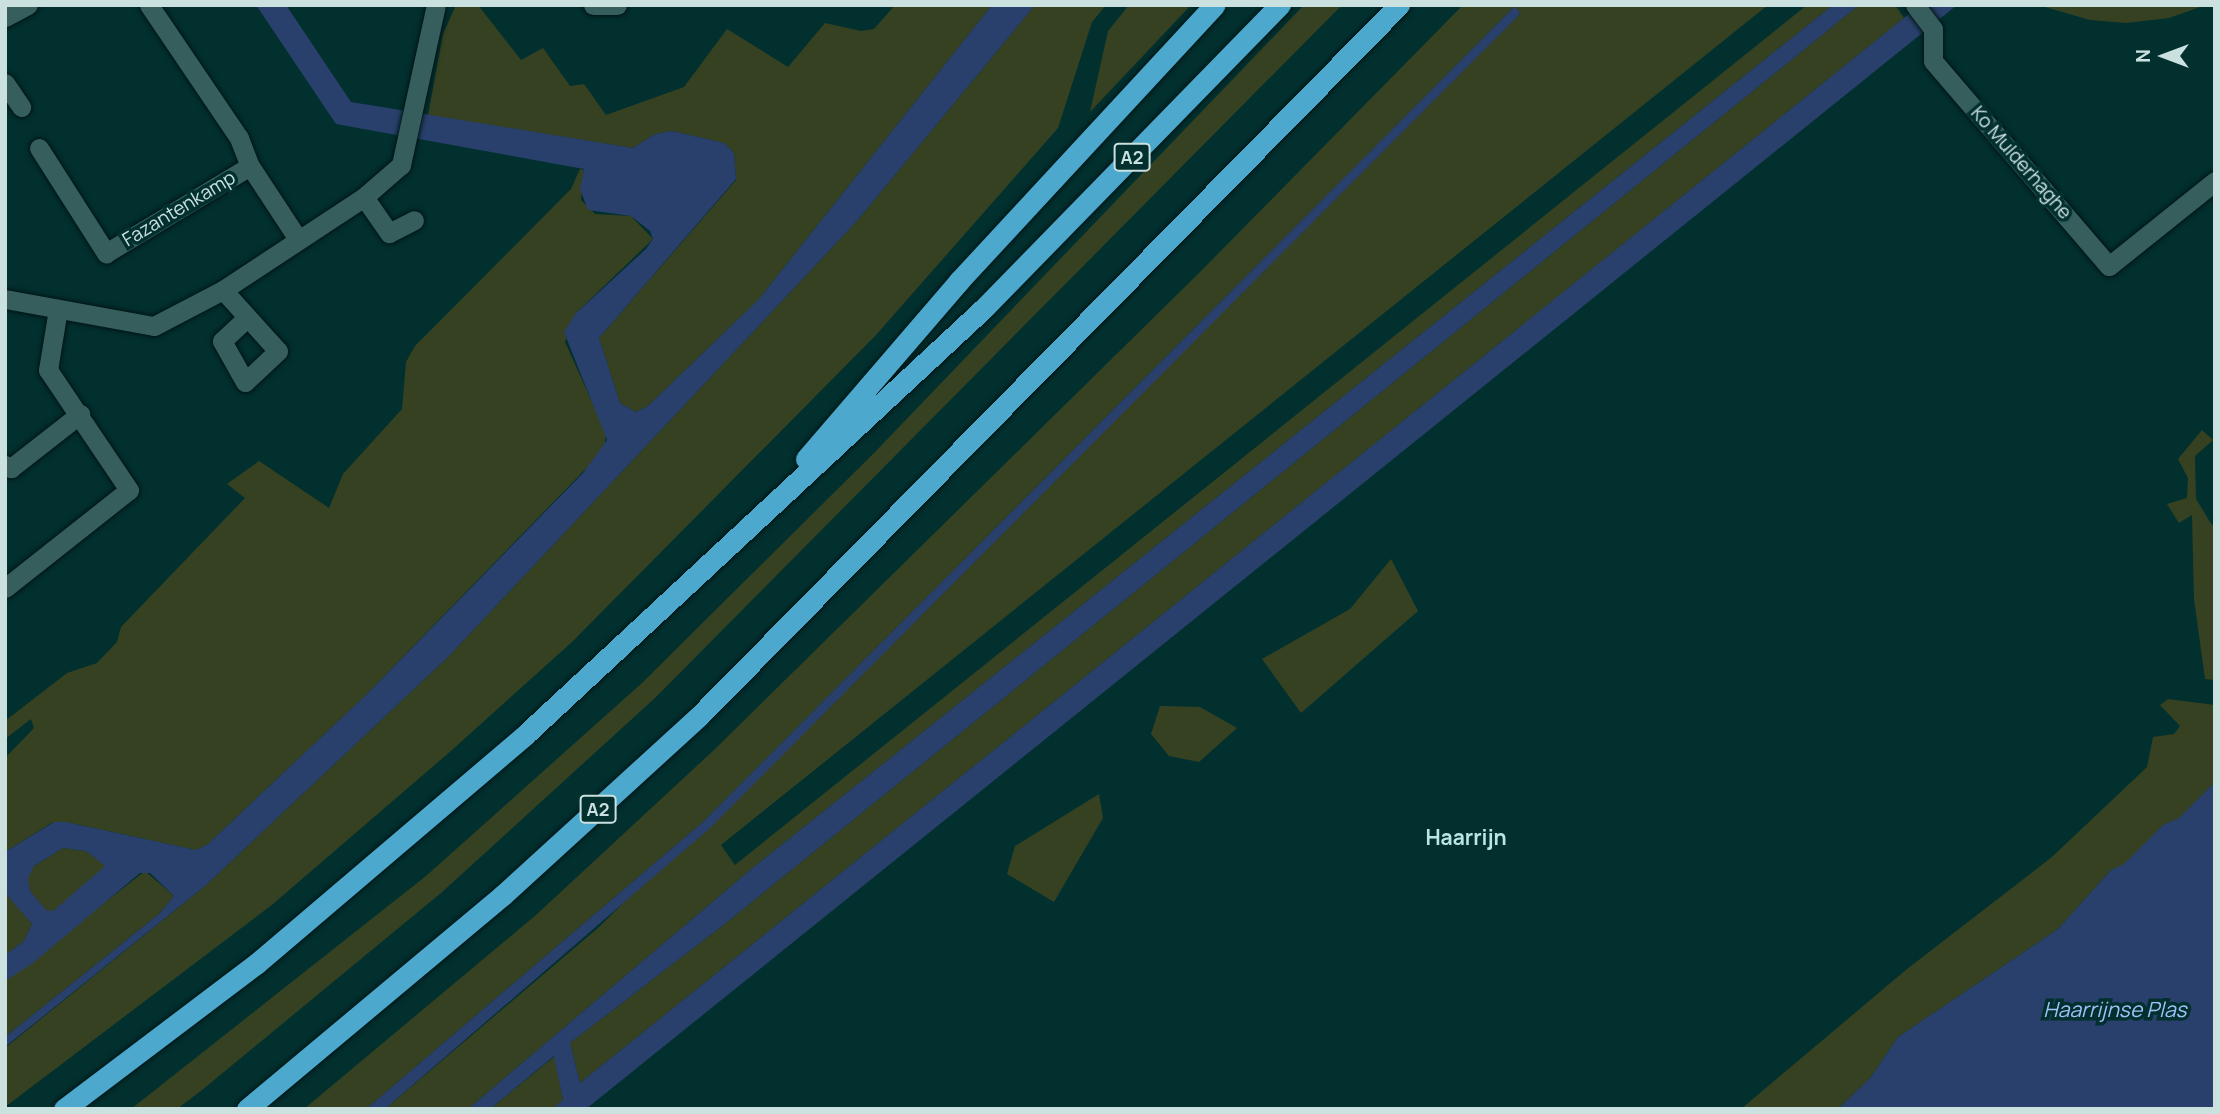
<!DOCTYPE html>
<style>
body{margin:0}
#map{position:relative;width:2220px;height:1114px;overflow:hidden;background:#02302f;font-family:Manrope,sans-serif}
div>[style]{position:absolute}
.green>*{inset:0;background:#364122}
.water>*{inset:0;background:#28406b}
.roads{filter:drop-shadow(0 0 2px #021515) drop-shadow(0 0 2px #021515)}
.street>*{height:19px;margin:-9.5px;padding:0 9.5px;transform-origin:9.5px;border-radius:9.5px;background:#355e5d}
.highway>*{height:21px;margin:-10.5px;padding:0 10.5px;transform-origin:10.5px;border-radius:10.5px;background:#4ca9cd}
span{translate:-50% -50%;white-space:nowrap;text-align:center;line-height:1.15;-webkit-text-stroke:7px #02302f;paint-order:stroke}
.shield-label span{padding:2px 5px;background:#02302f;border:2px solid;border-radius:5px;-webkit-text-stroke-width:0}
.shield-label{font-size:18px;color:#cbe1e0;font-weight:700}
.street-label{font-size:19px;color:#cbe1e0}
.neighbourhood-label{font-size:21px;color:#bae7e5;font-weight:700}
.water-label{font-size:21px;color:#9fc0f8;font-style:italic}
.frame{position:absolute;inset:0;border:7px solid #cbe1e0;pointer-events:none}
.north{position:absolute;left:2129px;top:21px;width:70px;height:70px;-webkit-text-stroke:5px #02302f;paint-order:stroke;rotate:270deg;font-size:19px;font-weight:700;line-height:28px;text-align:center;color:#cbe1e0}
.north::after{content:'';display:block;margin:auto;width:24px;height:32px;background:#cbe1e0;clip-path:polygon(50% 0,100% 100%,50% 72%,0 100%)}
</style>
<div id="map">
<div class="green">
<i style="clip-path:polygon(456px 5px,478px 5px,521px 60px,543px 48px,570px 86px,584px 84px,606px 115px,684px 87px,727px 29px,788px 67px,825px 23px,861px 31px,874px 29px,895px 5px,992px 5px,759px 299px,648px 406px,636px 412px,620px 403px,599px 338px,736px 180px,734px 153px,724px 143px,672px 131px,655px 134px,633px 148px,428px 115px,443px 34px)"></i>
<i style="clip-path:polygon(1035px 5px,1106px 5px,1092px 22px,1058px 128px,876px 335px,572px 642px,452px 750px,273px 904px,5px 1107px,5px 1048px,205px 886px,448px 657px,857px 221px)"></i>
<i style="clip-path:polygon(1129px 5px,1191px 5px,1090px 112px,1108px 31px)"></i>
<i style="clip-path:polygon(1304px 5px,1342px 5px,655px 698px,441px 893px,202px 1090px,177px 1109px,131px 1109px,426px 876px,642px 683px,874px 453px)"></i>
<i style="clip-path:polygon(1463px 5px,1768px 5px,721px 845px,735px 865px,1807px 5px,1833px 5px,749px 871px,468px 1109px,385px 1109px,598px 928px,1520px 14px,1514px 7px,704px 821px,366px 1109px,304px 1109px,536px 915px,715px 749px,1199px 273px)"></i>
<i style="clip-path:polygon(1859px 5px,1895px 5px,1904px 18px,580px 1083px,570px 1043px,726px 923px)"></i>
<i style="clip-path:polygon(2038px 5px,2206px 5px,2169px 18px,2126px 23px,2090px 20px)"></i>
<i style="clip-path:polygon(580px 169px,584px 170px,581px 200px,595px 214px,631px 216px,653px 239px,575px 314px,565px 342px,606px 433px,604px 450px,367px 694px,208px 844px,196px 850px,66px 822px,53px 822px,5px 852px,5px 758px,34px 728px,31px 719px,5px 739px,5px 721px,67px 673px,97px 663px,117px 642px,121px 627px,245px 498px,227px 484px,259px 461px,329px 508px,343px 474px,402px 409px,406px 362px,415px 346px,571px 189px)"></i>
<i style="clip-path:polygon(2202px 430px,2213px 440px,2195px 456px,2196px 499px,2212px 525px,2215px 523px,2215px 680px,2205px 679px,2194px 599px,2192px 515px,2179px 523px,2167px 504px,2187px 498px,2188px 478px,2178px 459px)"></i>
<i style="clip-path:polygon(1391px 559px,1418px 611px,1301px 713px,1262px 659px,1350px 609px)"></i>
<i style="clip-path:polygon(2168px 699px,2215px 705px,2215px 782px,2179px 819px,2163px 825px,2124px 865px,2111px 870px,2058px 929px,1898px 1037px,1871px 1077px,1838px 1109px,1741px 1109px,1907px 969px,2052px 857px,2147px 767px,2153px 737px,2174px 734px,2180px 726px,2160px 705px)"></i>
<i style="clip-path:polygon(1160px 706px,1200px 707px,1237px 728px,1199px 762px,1169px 756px,1151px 734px)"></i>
<i style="clip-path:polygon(1099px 794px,1103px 818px,1054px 902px,1007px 874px,1015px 846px)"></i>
<i style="clip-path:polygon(63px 848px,86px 851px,106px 866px,54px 911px,46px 911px,30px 891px,27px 877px,34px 866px)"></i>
<i style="clip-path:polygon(145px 871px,174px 896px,159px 914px,5px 1037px,5px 981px)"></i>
<i style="clip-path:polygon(6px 893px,32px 924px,24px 941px,5px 955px)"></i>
<i style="clip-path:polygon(555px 1056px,563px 1101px,552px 1109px,490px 1109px)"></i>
</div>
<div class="water">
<i style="clip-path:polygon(evenodd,256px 5px,286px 5px,351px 102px,633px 148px,655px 134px,672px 131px,724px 143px,734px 153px,736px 179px,599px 338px,620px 403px,636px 412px,648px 406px,759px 299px,992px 5px,1035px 5px,857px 221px,448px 657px,205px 886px,5px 1047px,5px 1037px,159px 914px,174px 896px,150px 873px,140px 873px,33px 963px,5px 981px,5px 955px,24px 941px,32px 924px,5px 893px,5px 852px,54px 822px,66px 822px,196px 850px,208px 844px,367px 694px,583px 473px,607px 440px,564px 332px,575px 314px,646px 249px,653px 239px,650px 231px,631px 216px,588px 210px,580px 189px,584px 169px,336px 124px,256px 5px,63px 848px,86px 851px,105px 866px,53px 911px,46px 910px,30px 891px,28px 878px,34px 866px,63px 848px)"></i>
<i style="clip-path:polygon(1833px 5px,1859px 5px,726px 923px,570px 1043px,580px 1083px,1920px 5px,1957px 5px,586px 1109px,552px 1109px,563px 1100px,554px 1056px,490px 1109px,468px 1109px,749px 871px)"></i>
<i style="clip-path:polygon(1515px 6px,1520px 14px,710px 828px,385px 1109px,366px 1109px,704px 821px)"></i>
<i style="clip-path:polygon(2215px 782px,2215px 1109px,1838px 1109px,1871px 1077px,1898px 1037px,2058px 929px,2111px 870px,2124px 864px,2163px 825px,2179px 818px)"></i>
</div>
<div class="roads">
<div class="street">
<i style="left:149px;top:5px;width:161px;rotate:55.9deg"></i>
<i style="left:239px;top:138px;width:30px;rotate:69deg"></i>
<i style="left:250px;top:166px;width:87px;rotate:56.7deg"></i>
<i style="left:593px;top:5px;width:24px"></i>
<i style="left:1915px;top:5px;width:30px;rotate:53deg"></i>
<i style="left:1933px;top:29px;width:32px;rotate:90deg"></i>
<i style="left:1933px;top:61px;width:270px;rotate:49.4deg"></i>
<i style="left:2109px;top:266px;width:136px;rotate:-38.7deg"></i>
<i style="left:5px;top:17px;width:26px;rotate:-28deg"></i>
<i style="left:5px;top:83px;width:29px;rotate:56deg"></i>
<i style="left:39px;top:148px;width:125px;rotate:57.5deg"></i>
<i style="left:106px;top:253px;width:168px;rotate:-31.1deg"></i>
<i style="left:364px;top:197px;width:44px;rotate:55.2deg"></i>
<i style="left:389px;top:233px;width:28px;rotate:-27deg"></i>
<i style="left:223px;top:290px;width:82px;rotate:48deg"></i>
<i style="left:278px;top:351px;width:45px;rotate:136.8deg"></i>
<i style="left:245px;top:382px;width:47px;rotate:-119.3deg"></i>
<i style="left:222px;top:341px;width:33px;rotate:-43deg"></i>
<i style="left:5px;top:299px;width:151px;rotate:10.3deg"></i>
<i style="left:154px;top:326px;width:78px;rotate:-27.6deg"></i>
<i style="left:223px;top:290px;width:169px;rotate:-33.4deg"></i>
<i style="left:364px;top:197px;width:49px;rotate:-40.9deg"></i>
<i style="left:401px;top:165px;width:164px;rotate:-77.7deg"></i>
<i style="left:5px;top:465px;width:7px;rotate:27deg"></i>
<i style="left:11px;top:468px;width:88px;rotate:-38deg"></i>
<i style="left:5px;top:588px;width:158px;rotate:-38.3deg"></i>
<i style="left:129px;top:490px;width:145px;rotate:-124deg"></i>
<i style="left:48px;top:370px;width:62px;rotate:-80.7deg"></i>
</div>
<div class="highway">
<i style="left:806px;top:459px;width:235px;rotate:-49.3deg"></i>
<i style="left:959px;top:281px;width:376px;rotate:-47.2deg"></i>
<i style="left:64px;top:1109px;width:241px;rotate:-37.1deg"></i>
<i style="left:256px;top:964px;width:355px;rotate:-40.4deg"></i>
<i style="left:526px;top:734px;width:625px;rotate:-42.93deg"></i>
<i style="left:984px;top:308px;width:424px;rotate:-45.7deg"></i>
<i style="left:247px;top:1109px;width:334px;rotate:-39.9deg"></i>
<i style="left:503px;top:895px;width:265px;rotate:-42.4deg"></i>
<i style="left:699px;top:716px;width:998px;rotate:-45.45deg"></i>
</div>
</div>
<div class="shield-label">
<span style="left:1132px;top:157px">A2</span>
<span style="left:598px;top:809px">A2</span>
</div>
<div class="street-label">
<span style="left:2021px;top:163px;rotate:49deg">Ko Mulderhaghe</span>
<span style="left:179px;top:209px;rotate:-31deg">Fazantenkamp</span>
</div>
<div class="neighbourhood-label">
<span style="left:1466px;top:837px">Haarrijn</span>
</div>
<div class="water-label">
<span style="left:2115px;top:1009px">Haarrijnse Plas</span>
</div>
<div class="frame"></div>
<div class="north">N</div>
</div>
